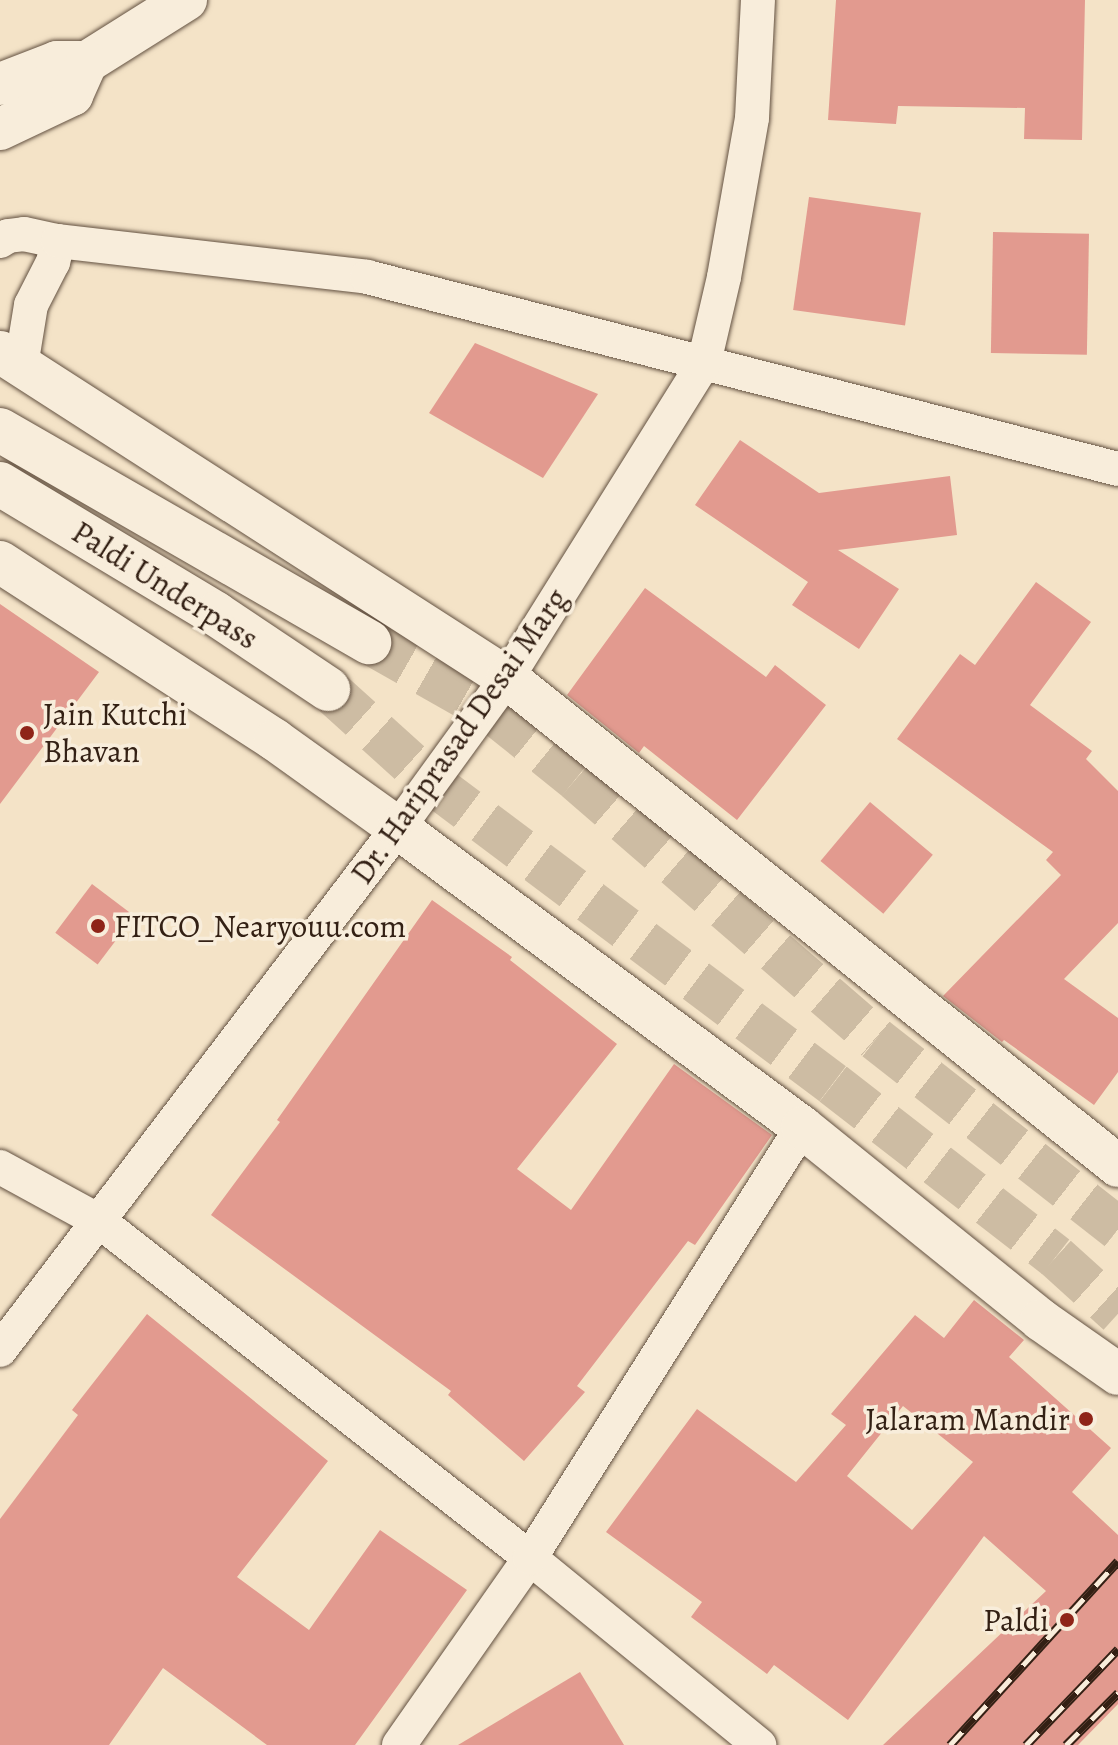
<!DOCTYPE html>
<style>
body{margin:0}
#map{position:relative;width:1118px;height:1745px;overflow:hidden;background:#f4e3c7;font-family:Alegreya,serif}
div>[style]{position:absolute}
.building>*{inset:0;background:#e29a8f;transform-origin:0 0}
.secondary-tunnel>*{height:44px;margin-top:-22px;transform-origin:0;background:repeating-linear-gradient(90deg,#cdbca3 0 44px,transparent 0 66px)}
.roads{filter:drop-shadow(0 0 2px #635141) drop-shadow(0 0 2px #635141)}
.minor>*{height:34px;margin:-17px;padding:0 17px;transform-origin:17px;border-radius:17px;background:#f8eddb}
.tertiary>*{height:42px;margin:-21px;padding:0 21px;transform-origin:21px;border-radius:21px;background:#f8eddb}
.secondary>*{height:44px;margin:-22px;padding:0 22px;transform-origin:22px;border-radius:22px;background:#f8eddb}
.rail>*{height:9px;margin-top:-4.5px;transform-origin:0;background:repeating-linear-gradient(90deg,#f8eddb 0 18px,#332014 0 36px);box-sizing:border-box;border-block:2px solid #332014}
.dots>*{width:22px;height:22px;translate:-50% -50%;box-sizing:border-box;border:4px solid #f8eddb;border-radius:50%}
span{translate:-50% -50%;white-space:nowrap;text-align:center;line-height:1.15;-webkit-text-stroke:7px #f8eddb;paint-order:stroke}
.street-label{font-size:32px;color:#332014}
.poi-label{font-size:32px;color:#332014}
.left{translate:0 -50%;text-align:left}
.right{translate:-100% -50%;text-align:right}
</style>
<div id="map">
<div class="building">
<i style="clip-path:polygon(836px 0,1085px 0,1082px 140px,1024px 139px,1025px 108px,898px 106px,896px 124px,828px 120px)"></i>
<i style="left:809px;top:197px;width:113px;height:114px;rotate:8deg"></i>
<i style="left:993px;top:232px;width:96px;height:121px;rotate:1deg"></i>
<i style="clip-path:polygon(475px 343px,598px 394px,543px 478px,429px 413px)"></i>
<i style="clip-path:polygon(740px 440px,819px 493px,950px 476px,957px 535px,838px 550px,899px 589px,859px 649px,792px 605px,808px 582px,695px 505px)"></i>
<i style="clip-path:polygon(1036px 582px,1091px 622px,1030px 705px,1092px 751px,1086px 759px,1118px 791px,1118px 923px,1064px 979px,1118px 1018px,1118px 1072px,1094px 1105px,1004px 1040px,1002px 1042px,943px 996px,1061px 875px,1046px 860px,1053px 852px,897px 739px,960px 654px,975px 665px)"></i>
<i style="clip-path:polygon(645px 588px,766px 677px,775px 665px,826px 705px,737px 820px,644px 746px,639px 753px,567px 695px)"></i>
<i style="clip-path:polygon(0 604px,99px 672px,0 804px)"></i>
<i style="left:870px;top:802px;width:82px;height:77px;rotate:40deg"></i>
<i style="left:92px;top:884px;width:53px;height:61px;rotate:37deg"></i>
<i style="clip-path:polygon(432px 900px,512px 957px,510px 960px,617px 1044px,517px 1169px,571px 1210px,674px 1064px,772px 1135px,695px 1245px,688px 1241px,577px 1386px,585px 1392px,524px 1461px,448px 1395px,451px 1391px,211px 1215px,280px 1122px,277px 1120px)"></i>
<i style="clip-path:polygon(evenodd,974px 1300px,1024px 1340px,1009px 1357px,1111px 1448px,1072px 1492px,1118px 1535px,1118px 1704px,1078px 1745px,883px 1745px,1046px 1591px,984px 1536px,848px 1720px,774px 1665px,767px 1674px,691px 1617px,702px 1602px,606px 1532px,697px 1409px,796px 1482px,846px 1425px,831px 1414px,915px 1315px,944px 1338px,974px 1300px,903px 1406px,973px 1462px,912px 1530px,847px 1476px,903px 1406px)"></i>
<i style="clip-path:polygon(147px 1314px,328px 1461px,237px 1577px,309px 1630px,380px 1530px,467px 1590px,355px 1745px,267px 1745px,163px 1668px,109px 1745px,0 1745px,0 1519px,78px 1415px,72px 1410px)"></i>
<i style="clip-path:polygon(580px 1672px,624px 1745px,458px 1745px)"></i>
</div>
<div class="secondary-tunnel">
<i style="left:369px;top:642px;width:144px;rotate:29.6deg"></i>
<i style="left:494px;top:713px;width:105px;rotate:38.8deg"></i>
<i style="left:576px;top:779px;width:397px;rotate:40.9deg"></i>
<i style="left:876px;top:1039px;width:308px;rotate:38.1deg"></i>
<i style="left:328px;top:689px;width:140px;rotate:42.1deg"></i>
<i style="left:432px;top:783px;width:501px;rotate:36.89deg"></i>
<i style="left:833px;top:1084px;width:282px;rotate:37.8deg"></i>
<i style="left:1056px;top:1257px;width:84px;rotate:42.1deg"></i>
</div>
<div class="roads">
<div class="minor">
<i style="left:0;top:241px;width:9px;rotate:-32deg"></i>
<i style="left:8px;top:236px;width:16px;rotate:-7deg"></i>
<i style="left:24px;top:234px;width:35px;rotate:12deg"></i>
<i style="left:58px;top:241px;width:22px;rotate:103deg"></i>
<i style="left:53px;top:262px;width:48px;rotate:117.1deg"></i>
<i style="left:31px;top:305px;width:62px;rotate:99.3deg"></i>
<i style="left:58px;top:241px;width:311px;rotate:6.6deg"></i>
<i style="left:367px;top:277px;width:775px;rotate:14.34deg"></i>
<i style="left:0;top:1167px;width:113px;rotate:28.6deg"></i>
<i style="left:99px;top:1221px;width:547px;rotate:38.02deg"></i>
<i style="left:530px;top:1558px;width:296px;rotate:39.2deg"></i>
<i style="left:0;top:1350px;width:656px;rotate:-52.68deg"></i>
<i style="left:398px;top:828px;width:185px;rotate:-54deg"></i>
<i style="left:507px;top:678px;width:372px;rotate:-58deg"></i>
<i style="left:704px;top:363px;width:88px;rotate:-76.9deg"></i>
<i style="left:724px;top:277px;width:161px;rotate:-80deg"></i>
<i style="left:752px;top:118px;width:118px;rotate:-87.1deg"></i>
<i style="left:399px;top:1745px;width:228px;rotate:-55deg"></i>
<i style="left:530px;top:1558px;width:510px;rotate:-57.74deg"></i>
</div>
<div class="tertiary">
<i style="left:0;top:84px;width:61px;rotate:-21.1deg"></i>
<i style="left:57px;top:62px;width:30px"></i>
<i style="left:87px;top:62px;width:117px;rotate:-32.1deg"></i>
<i style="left:0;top:129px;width:80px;rotate:-25.3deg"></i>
<i style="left:72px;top:95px;width:36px;rotate:-66deg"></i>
<i style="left:0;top:352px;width:603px;rotate:32.74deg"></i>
<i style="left:507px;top:678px;width:782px;rotate:38.61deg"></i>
<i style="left:0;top:562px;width:328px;rotate:32.9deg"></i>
<i style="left:275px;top:740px;width:151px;rotate:35.6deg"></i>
<i style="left:398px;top:828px;width:503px;rotate:36.51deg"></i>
<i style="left:802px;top:1127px;width:307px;rotate:38.9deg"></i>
<i style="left:1041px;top:1320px;width:94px;rotate:35deg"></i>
</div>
<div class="secondary">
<i style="left:0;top:430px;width:426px;rotate:29.9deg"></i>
<i style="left:0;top:484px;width:252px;rotate:31deg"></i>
<i style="left:216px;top:614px;width:135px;rotate:33.8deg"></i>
</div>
</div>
<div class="rail">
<i style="left:950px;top:1745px;width:249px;rotate:-47.6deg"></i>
<i style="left:1026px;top:1745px;width:133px;rotate:-46.2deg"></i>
<i style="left:1066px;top:1745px;width:74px;rotate:-45deg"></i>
</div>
<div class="dots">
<i style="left:27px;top:733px;background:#8f2418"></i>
<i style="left:98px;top:926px;background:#8f2418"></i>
<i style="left:1086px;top:1419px;background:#8f2418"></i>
<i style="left:1067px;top:1620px;background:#8f2418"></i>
</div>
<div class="street-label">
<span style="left:165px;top:585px;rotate:32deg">Paldi Underpass</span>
<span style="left:459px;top:736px;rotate:-55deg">Dr. Hariprasad Desai Marg</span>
</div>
<div class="poi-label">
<span class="left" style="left:43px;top:733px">Jain Kutchi<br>Bhavan</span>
<span class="left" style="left:114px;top:926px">FITCO_Nearyouu.com</span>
<span class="right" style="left:1070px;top:1419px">Jalaram Mandir</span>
<span class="right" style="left:1049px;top:1620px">Paldi</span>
</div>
</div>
